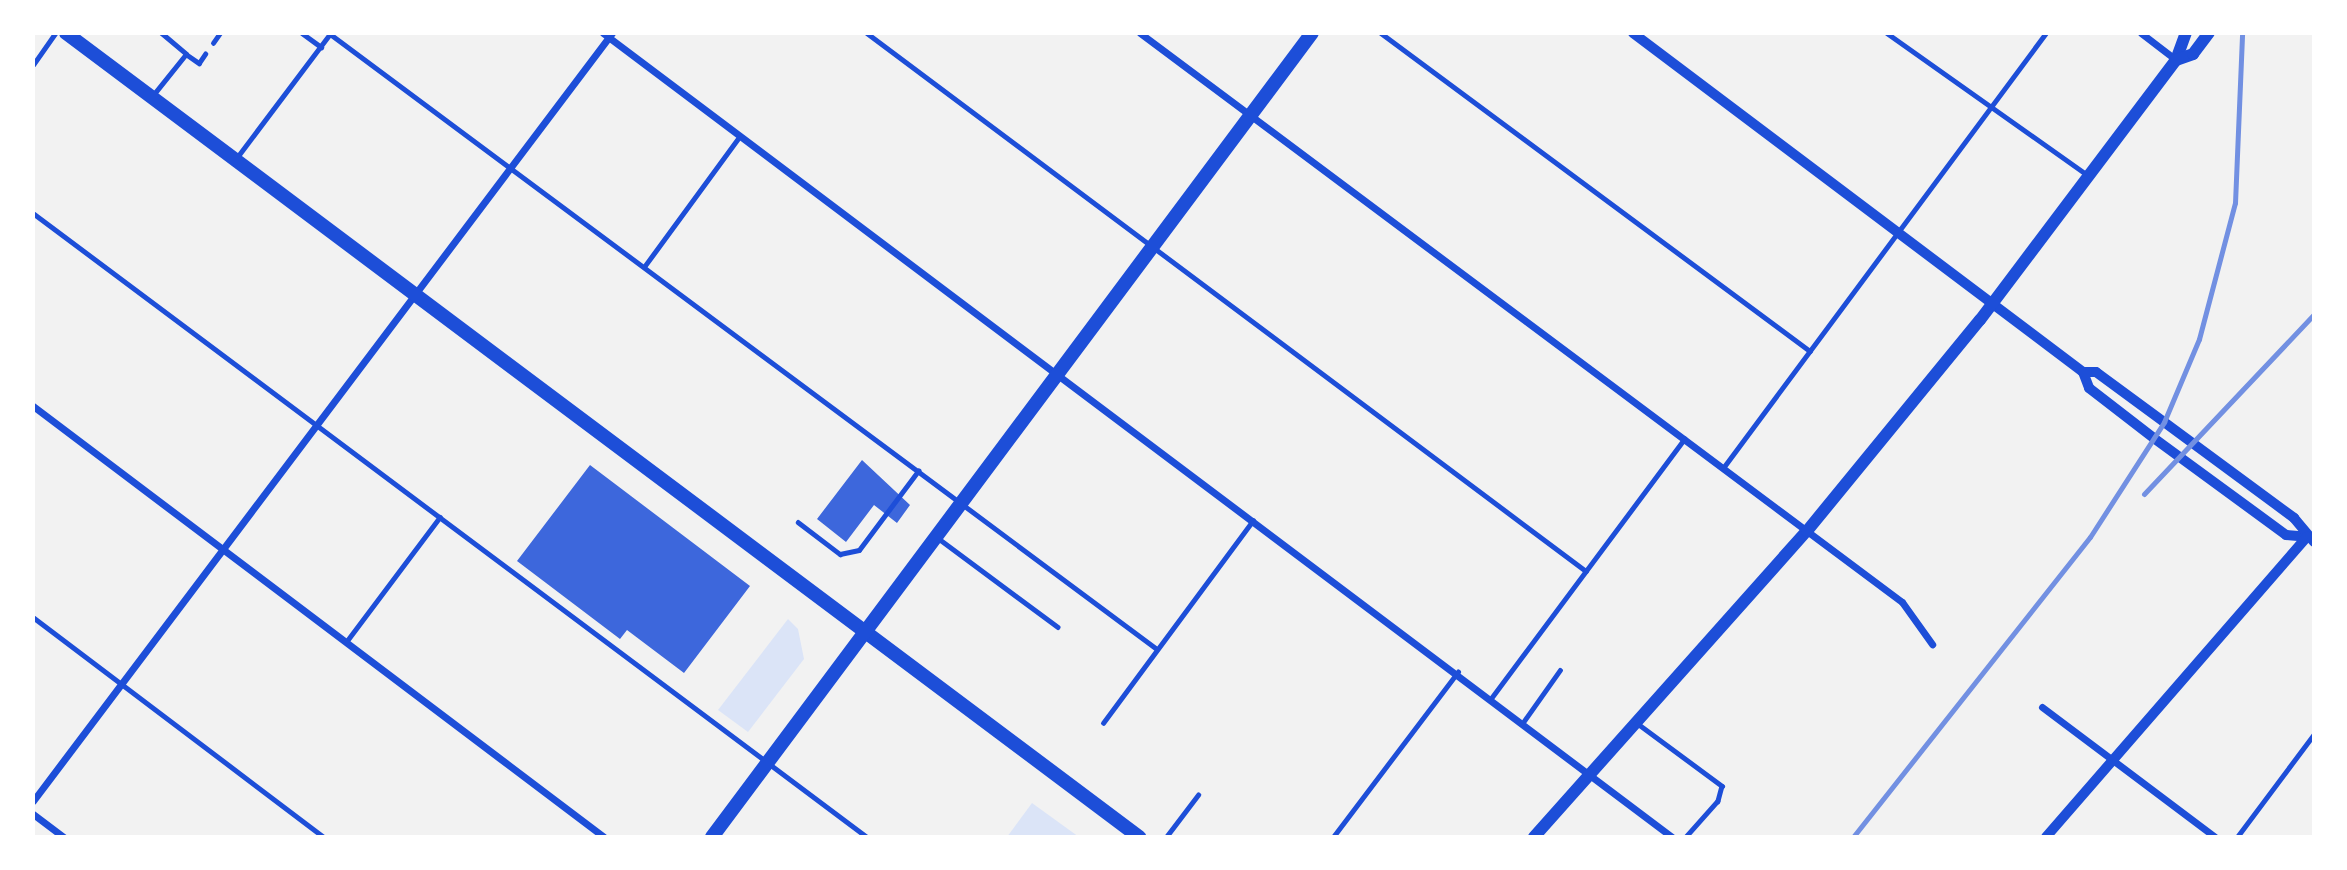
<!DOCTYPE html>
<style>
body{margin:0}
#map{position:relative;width:2347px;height:870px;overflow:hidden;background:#f2f2f2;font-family:"IBM Plex Sans",sans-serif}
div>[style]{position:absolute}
.green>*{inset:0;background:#dbe4f7}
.building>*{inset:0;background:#3d67dc}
.service>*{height:4.5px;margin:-2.25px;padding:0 2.25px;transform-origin:2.25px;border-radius:2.25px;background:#1d4ed8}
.minor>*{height:7px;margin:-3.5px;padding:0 3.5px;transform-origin:3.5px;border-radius:3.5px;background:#1d4ed8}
.tertiary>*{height:10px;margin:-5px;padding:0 5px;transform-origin:5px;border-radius:5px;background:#1d4ed8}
.secondary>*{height:12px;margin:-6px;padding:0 6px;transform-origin:6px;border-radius:6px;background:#1d4ed8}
.primary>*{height:14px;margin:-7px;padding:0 7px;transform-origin:7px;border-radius:7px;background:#1d4ed8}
.rail>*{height:5px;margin:-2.5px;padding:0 2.5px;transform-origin:2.5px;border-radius:2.5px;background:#7290e2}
span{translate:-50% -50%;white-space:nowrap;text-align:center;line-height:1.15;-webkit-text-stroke:6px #fff;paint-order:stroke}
.frame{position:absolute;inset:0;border:35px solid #fff;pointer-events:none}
</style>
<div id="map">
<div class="green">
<i style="clip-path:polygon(788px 619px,798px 629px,804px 659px,748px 732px,718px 710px)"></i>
<i style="clip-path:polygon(1032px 803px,1079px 837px,1007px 837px)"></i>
</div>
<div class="building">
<i style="clip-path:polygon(862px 460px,910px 505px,897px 523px,874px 505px,846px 542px,817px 519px)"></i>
<i style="clip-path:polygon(590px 465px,750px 586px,684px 673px,627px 630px,620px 639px,517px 561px)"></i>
</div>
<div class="service">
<i style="left:302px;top:33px;width:24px;rotate:36deg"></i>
<i style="left:329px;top:33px;width:1032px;rotate:36.65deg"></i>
<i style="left:867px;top:33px;width:898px;rotate:36.81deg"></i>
<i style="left:1381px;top:33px;width:534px;rotate:36.55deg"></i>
<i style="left:1887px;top:33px;width:244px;rotate:35.3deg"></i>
<i style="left:213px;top:43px;width:12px;rotate:-55deg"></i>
<i style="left:186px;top:54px;width:16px;rotate:35deg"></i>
<i style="left:199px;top:63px;width:11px;rotate:-56deg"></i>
<i style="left:33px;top:65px;width:39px;rotate:-55deg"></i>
<i style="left:154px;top:94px;width:51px;rotate:-51.3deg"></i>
<i style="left:186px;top:54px;width:33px;rotate:-140deg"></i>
<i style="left:238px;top:156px;width:153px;rotate:-53deg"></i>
<i style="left:33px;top:213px;width:1042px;rotate:36.8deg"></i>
<i style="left:644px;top:267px;width:162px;rotate:-53.8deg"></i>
<i style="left:1723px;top:468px;width:542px;rotate:-53.41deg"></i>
<i style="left:798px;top:522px;width:53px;rotate:37.3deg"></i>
<i style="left:840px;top:554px;width:19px;rotate:-12deg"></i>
<i style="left:859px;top:550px;width:99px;rotate:-53.2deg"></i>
<i style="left:938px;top:538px;width:149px;rotate:36.6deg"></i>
<i style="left:33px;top:617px;width:365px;rotate:37.1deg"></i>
<i style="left:346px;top:642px;width:156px;rotate:-53.1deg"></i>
<i style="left:1492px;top:697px;width:322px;rotate:-53.3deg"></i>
<i style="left:1524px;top:721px;width:62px;rotate:-54.8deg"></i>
<i style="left:1103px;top:723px;width:252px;rotate:-53.5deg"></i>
<i style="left:1637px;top:723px;width:106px;rotate:36.5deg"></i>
<i style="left:1722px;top:786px;width:16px;rotate:105deg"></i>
<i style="left:1718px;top:801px;width:48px;rotate:131.6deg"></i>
<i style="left:1166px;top:837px;width:53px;rotate:-52.7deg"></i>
<i style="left:1333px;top:837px;width:207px;rotate:-52.9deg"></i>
<i style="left:2237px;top:837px;width:129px;rotate:-53.2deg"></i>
</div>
<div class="minor">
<i style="left:603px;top:33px;width:1338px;rotate:36.95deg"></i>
<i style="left:1140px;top:33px;width:951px;rotate:36.75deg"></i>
<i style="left:1902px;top:602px;width:52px;rotate:54.5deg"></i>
<i style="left:2141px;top:33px;width:44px;rotate:37.6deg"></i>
<i style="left:33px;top:406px;width:715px;rotate:37.05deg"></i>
<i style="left:2042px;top:707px;width:216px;rotate:36.9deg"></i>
<i style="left:33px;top:801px;width:962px;rotate:-52.99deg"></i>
<i style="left:33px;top:814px;width:39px;rotate:37deg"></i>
</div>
<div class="tertiary">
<i style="left:1633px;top:33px;width:563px;rotate:36.99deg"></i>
<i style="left:2083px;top:372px;width:17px;rotate:69deg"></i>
<i style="left:2089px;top:388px;width:83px;rotate:37.7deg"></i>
<i style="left:2155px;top:439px;width:162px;rotate:36.2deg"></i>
<i style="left:2286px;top:535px;width:21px;rotate:5deg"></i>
<i style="left:2083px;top:372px;width:13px"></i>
<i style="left:2096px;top:372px;width:84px;rotate:36.3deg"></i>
<i style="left:2164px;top:422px;width:162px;rotate:36.4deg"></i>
<i style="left:2294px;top:518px;width:31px;rotate:50deg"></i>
<i style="left:2046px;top:837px;width:398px;rotate:-49deg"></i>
</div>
<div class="secondary">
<i style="left:2176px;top:60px;width:29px;rotate:-70deg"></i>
<i style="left:1534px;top:837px;width:410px;rotate:-48.3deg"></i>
<i style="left:1807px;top:531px;width:273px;rotate:-50.7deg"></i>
<i style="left:1980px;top:320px;width:326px;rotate:-53deg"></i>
<i style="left:2176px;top:60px;width:18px;rotate:-19deg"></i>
<i style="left:2193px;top:54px;width:26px;rotate:-53deg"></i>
</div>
<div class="primary">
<i style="left:66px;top:33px;width:1341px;rotate:36.84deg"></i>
<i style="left:712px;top:837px;width:1003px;rotate:-53.27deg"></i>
</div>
<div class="rail">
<i style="left:2144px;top:494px;width:248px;rotate:-46.6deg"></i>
<i style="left:1853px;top:837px;width:382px;rotate:-51.7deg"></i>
<i style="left:2090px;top:537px;width:137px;rotate:-57.2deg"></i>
<i style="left:2164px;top:422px;width:90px;rotate:-67.1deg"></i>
<i style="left:2199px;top:339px;width:141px;rotate:-75.2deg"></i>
<i style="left:2235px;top:203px;width:170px;rotate:-87.6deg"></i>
</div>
<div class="frame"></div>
</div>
